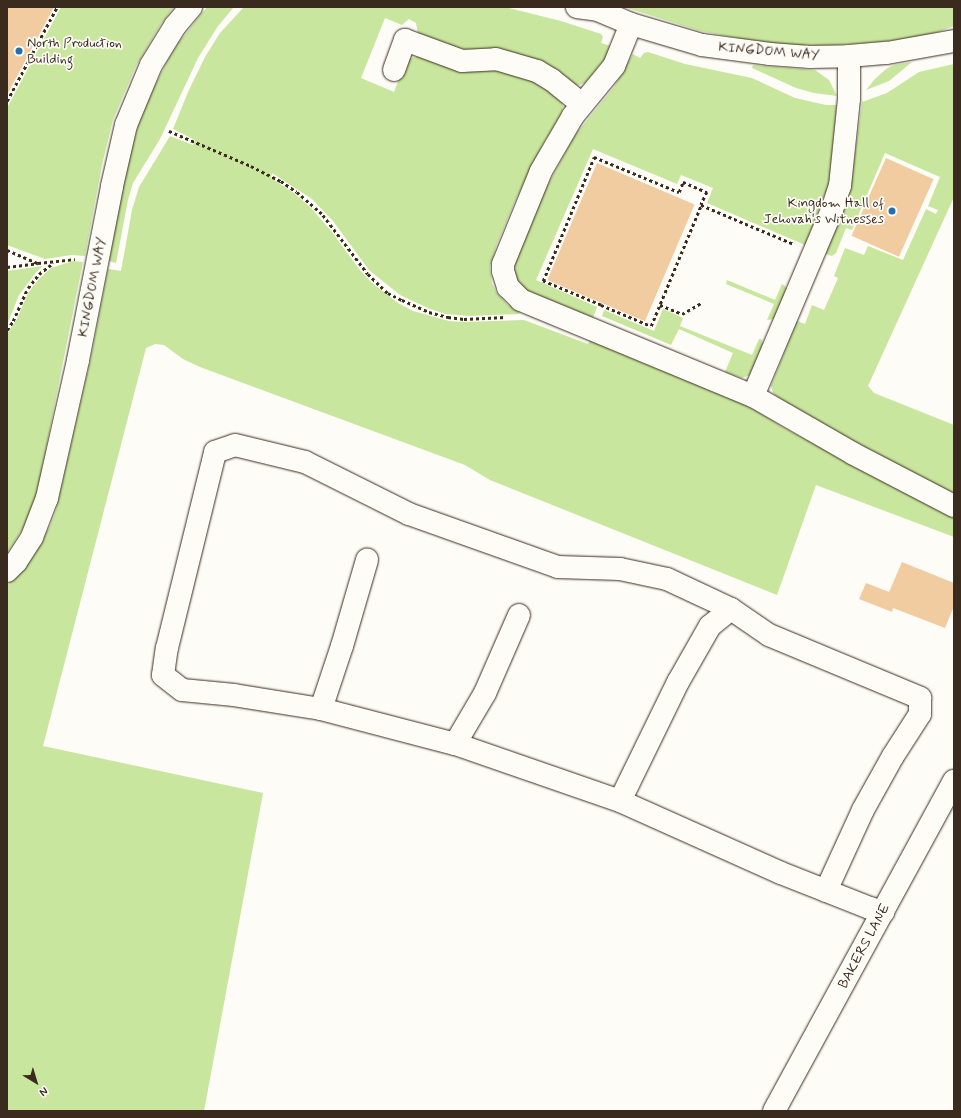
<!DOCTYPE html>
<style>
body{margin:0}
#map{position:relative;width:961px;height:1118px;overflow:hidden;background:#fdfcf7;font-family:Mynerve,sans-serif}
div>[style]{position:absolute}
.green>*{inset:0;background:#c8e69d}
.building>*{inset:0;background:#f1cca1;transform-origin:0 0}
.path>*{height:2.5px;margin-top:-1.25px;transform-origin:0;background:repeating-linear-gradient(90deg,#3b2a1e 0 3px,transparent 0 6px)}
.roads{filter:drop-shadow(0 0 1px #3b2a1e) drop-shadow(0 0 1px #3b2a1e)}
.minor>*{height:22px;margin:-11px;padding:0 11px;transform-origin:11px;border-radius:11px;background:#fdfcf7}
.dots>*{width:11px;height:11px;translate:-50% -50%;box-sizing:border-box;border:2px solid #fdfcf7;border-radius:50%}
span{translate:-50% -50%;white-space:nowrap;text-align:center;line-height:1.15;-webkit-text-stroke:3.5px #fdfcf7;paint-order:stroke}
.poi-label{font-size:14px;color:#3b2a1e}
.left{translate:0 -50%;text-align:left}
.right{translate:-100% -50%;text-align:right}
.street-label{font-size:14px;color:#3b2a1e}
.frame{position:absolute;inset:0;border:8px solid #3b2a1e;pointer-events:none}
.north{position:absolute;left:16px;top:1062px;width:40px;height:40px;-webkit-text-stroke:3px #fdfcf7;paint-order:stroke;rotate:142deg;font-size:11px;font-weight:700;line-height:16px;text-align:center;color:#3b2a1e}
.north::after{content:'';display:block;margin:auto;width:14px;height:18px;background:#3b2a1e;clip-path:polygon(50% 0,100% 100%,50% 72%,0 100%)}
</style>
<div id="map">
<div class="green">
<i style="clip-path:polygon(61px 7px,174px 7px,161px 24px,136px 66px,113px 120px,102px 165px,85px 256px,72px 255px,45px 259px,7px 245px,7px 108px)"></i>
<i style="clip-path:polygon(207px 7px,234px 7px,218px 26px,198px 58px,160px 139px,133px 183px,128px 200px,116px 263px,109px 261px,127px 166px,140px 119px,150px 95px,168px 60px,179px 42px)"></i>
<i style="clip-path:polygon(244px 7px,505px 7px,561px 21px,601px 34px,603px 37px,601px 43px,611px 46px,607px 56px,585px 83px,575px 86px,465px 52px,418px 34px,416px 23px,409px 19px,402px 25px,385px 18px,361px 78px,394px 92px,405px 63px,409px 59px,418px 56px,492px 68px,540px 83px,561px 99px,563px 107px,561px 114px,543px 144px,515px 201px,497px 244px,490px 267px,492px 283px,496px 292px,508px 305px,520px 311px,519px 314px,469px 316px,446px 314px,430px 309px,400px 295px,369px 270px,333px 221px,312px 199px,272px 173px,271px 178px,294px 193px,311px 208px,332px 232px,359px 269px,372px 283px,398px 303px,413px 311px,449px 321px,463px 322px,524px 320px,588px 344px,590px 339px,745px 404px,786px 429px,954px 518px,954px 537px,816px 485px,777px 595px,490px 480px,465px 465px,200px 367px,183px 359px,164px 345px,155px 344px,146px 348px,43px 746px,263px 793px,204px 1111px,7px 1111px,7px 586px,30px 561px,50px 526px,56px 510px,90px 362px,108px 269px,121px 271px,132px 210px,139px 187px,170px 136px,193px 145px,195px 140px,173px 129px,188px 92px,205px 57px,220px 33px)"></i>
<i style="clip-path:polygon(624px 7px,954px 7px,954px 26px,930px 35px,881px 42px,833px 45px,791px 45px,754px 41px,700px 31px)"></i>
<i style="clip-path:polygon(648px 52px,685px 64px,752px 78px,795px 98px,826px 105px,837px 105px,829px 184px,805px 245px,707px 203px,713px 188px,681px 175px,677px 184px,593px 149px,536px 280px,597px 307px,593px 318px,525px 290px,516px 278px,514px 262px,546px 188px,575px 135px,614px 87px,633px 54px,640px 58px,644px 53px)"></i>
<i style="clip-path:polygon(912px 62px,889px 81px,866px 90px,874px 80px,886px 69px,894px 65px)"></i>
<i style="clip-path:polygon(954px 64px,954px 197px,868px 386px,874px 393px,954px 425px,954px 494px,854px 442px,824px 424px,783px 402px,773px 393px,771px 386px,797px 321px,805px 324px,812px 305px,824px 310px,838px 278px,834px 276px,845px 248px,864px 255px,868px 246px,903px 260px,926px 209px,936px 214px,938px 210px,928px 206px,940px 177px,885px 153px,852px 230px,846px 228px,836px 253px,832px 256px,825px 254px,850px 191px,862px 102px,887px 93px,919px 72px)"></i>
<i style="clip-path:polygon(753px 65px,815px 70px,829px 80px,837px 96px,814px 93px,796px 88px,752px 68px)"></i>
<i style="clip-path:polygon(73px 261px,83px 262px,40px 478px,34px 502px,25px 525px,7px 553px,7px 334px,17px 319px,28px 293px,39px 279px,51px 268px)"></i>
<i style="clip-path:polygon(43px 266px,37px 271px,19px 295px,7px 325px,7px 271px)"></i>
<i style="clip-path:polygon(727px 280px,775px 300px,782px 284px,785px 286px,787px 290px,774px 319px,767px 320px,774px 304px,726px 284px)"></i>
<i style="clip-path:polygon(663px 309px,683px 318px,680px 326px,752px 355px,759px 339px,761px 339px,764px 345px,750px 375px,742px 378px,725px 372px,733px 353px,679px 329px,671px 345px,602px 316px,604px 310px,654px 331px)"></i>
</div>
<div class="building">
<i style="clip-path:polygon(7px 7px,54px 7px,7px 95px)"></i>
<i style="left:886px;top:158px;width:52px;height:85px;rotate:24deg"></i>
<i style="left:597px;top:163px;width:106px;height:127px;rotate:23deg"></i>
<i style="clip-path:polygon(902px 562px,954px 583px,954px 606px,945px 628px,893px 608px,892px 612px,859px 599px,866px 583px,889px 592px)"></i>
</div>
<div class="path">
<i style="left:7px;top:101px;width:106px;rotate:-62deg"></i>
<i style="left:169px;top:131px;width:89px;rotate:23.1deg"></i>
<i style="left:251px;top:166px;width:34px;rotate:27deg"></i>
<i style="left:281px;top:181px;width:19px;rotate:35deg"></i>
<i style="left:297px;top:192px;width:35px;rotate:41deg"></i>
<i style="left:323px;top:215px;width:74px;rotate:52.7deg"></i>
<i style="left:368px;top:274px;width:28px;rotate:44deg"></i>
<i style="left:388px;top:293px;width:16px;rotate:27deg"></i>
<i style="left:402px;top:300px;width:30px;rotate:24deg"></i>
<i style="left:429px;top:312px;width:20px;rotate:15deg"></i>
<i style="left:448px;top:317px;width:16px;rotate:7deg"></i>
<i style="left:464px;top:319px;width:42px;rotate:-2.7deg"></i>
<i style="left:7px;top:250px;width:34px;rotate:23deg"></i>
<i style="left:38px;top:263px;width:37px;rotate:-6deg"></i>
<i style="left:7px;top:267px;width:31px;rotate:-7deg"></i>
<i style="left:601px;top:305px;width:63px;rotate:-157.5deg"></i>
<i style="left:543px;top:281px;width:134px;rotate:-67.6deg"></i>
<i style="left:594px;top:157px;width:92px;rotate:22.4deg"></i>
<i style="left:679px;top:192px;width:11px;rotate:-68deg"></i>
<i style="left:683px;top:182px;width:26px;rotate:23deg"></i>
<i style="left:707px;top:192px;width:14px;rotate:115deg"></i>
<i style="left:601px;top:305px;width:54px;rotate:22.8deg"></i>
<i style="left:651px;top:326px;width:131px;rotate:-67.5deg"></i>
<i style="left:701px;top:205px;width:101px;rotate:22.8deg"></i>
<i style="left:660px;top:305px;width:24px;rotate:22deg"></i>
<i style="left:682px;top:314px;width:22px;rotate:-30deg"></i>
<i style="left:7px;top:330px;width:11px;rotate:-56deg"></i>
<i style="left:13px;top:321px;width:36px;rotate:-66deg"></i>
<i style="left:28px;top:288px;width:18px;rotate:-52deg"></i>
<i style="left:39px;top:274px;width:18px;rotate:-38deg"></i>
</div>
<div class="roads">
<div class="minor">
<i style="left:577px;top:7px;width:21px;rotate:8deg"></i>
<i style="left:598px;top:10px;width:36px;rotate:23deg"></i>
<i style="left:631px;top:24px;width:74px;rotate:16.5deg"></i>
<i style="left:702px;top:45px;width:69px;rotate:7.5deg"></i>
<i style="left:770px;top:54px;width:40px;rotate:4.3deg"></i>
<i style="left:810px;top:57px;width:39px;rotate:-1deg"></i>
<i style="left:849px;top:56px;width:38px;rotate:-5deg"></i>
<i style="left:887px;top:53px;width:68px;rotate:-10.2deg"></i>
<i style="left:631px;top:24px;width:45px;rotate:112deg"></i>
<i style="left:614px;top:66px;width:65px;rotate:129.4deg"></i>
<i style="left:573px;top:116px;width:64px;rotate:120.2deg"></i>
<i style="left:541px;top:171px;width:100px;rotate:112.2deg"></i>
<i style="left:503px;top:264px;width:7px;rotate:90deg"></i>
<i style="left:503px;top:271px;width:17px;rotate:73deg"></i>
<i style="left:508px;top:287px;width:18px;rotate:45deg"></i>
<i style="left:521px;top:300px;width:251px;rotate:22.5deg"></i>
<i style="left:753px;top:396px;width:116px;rotate:29.9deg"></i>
<i style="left:854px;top:454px;width:113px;rotate:27.5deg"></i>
<i style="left:394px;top:70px;width:32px;rotate:-70deg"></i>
<i style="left:405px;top:40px;width:61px;rotate:20.2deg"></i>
<i style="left:462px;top:61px;width:34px;rotate:-3deg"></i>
<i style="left:496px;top:59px;width:43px;rotate:16.3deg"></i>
<i style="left:537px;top:71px;width:17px;rotate:31deg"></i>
<i style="left:552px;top:80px;width:38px;rotate:39deg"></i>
<i style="left:753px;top:396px;width:202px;rotate:-67deg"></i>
<i style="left:832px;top:210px;width:25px;rotate:-72deg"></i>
<i style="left:840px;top:186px;width:87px;rotate:-84.1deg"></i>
<i style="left:849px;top:99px;width:43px;rotate:-90deg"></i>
<i style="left:7px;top:571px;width:13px;rotate:-45deg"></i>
<i style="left:16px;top:562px;width:30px;rotate:-57deg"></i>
<i style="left:32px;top:537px;width:42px;rotate:-69deg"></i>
<i style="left:47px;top:498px;width:141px;rotate:-77.3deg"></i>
<i style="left:78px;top:360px;width:177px;rotate:-78.9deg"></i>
<i style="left:112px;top:186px;width:63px;rotate:-77.1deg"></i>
<i style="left:126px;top:125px;width:65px;rotate:-67.4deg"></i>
<i style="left:151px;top:65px;width:46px;rotate:-58.4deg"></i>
<i style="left:175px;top:26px;width:25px;rotate:-50deg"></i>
<i style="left:731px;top:609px;width:27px;rotate:141deg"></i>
<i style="left:710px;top:626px;width:64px;rotate:119.7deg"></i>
<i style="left:678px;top:682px;width:132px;rotate:116deg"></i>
<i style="left:620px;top:801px;width:176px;rotate:24.1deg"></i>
<i style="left:781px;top:873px;width:96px;rotate:21.5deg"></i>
<i style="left:870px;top:908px;width:14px;rotate:17deg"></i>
<i style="left:321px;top:709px;width:66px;rotate:-71.6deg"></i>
<i style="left:342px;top:646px;width:90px;rotate:-73.8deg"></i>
<i style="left:455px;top:744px;width:59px;rotate:-59.5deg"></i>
<i style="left:485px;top:693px;width:85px;rotate:-66.4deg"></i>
<i style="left:620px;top:801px;width:175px;rotate:-160.9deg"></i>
<i style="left:455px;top:744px;width:138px;rotate:-165.4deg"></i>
<i style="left:321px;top:709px;width:88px;rotate:-170.9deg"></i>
<i style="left:234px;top:695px;width:52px;rotate:-174.5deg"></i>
<i style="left:182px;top:690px;width:24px;rotate:-142deg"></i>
<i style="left:163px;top:675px;width:27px;rotate:-82deg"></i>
<i style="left:167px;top:648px;width:202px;rotate:-76.2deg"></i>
<i style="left:215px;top:452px;width:21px;rotate:-19deg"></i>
<i style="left:235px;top:445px;width:72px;rotate:13.7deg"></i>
<i style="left:305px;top:462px;width:116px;rotate:26.6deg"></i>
<i style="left:409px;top:514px;width:158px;rotate:19.6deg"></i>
<i style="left:558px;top:567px;width:62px;rotate:1.8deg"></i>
<i style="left:620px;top:569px;width:48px;rotate:12deg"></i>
<i style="left:667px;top:579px;width:71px;rotate:25.1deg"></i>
<i style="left:731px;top:609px;width:46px;rotate:34.4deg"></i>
<i style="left:769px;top:635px;width:164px;rotate:22.6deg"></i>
<i style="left:920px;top:698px;width:16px;rotate:90deg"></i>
<i style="left:920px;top:714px;width:50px;rotate:122.7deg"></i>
<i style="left:893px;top:756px;width:62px;rotate:119.1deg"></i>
<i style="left:863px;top:810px;width:89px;rotate:114.6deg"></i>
<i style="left:774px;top:1111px;width:376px;rotate:-61.4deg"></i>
</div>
</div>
<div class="dots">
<i style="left:19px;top:51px;background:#1f6fb2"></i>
<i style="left:892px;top:211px;background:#1f6fb2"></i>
</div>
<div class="poi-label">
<span class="left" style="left:27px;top:51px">North Production<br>Building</span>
<span class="right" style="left:884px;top:211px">Kingdom Hall of<br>Jehovah's Witnesses</span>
</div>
<div class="street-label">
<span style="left:769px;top:51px;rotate:5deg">KINGDOM WAY</span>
<span style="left:92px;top:287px;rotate:-79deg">KINGDOM WAY</span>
<span style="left:864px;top:946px;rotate:-62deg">BAKERS LANE</span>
</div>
<div class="frame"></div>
<div class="north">N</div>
</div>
